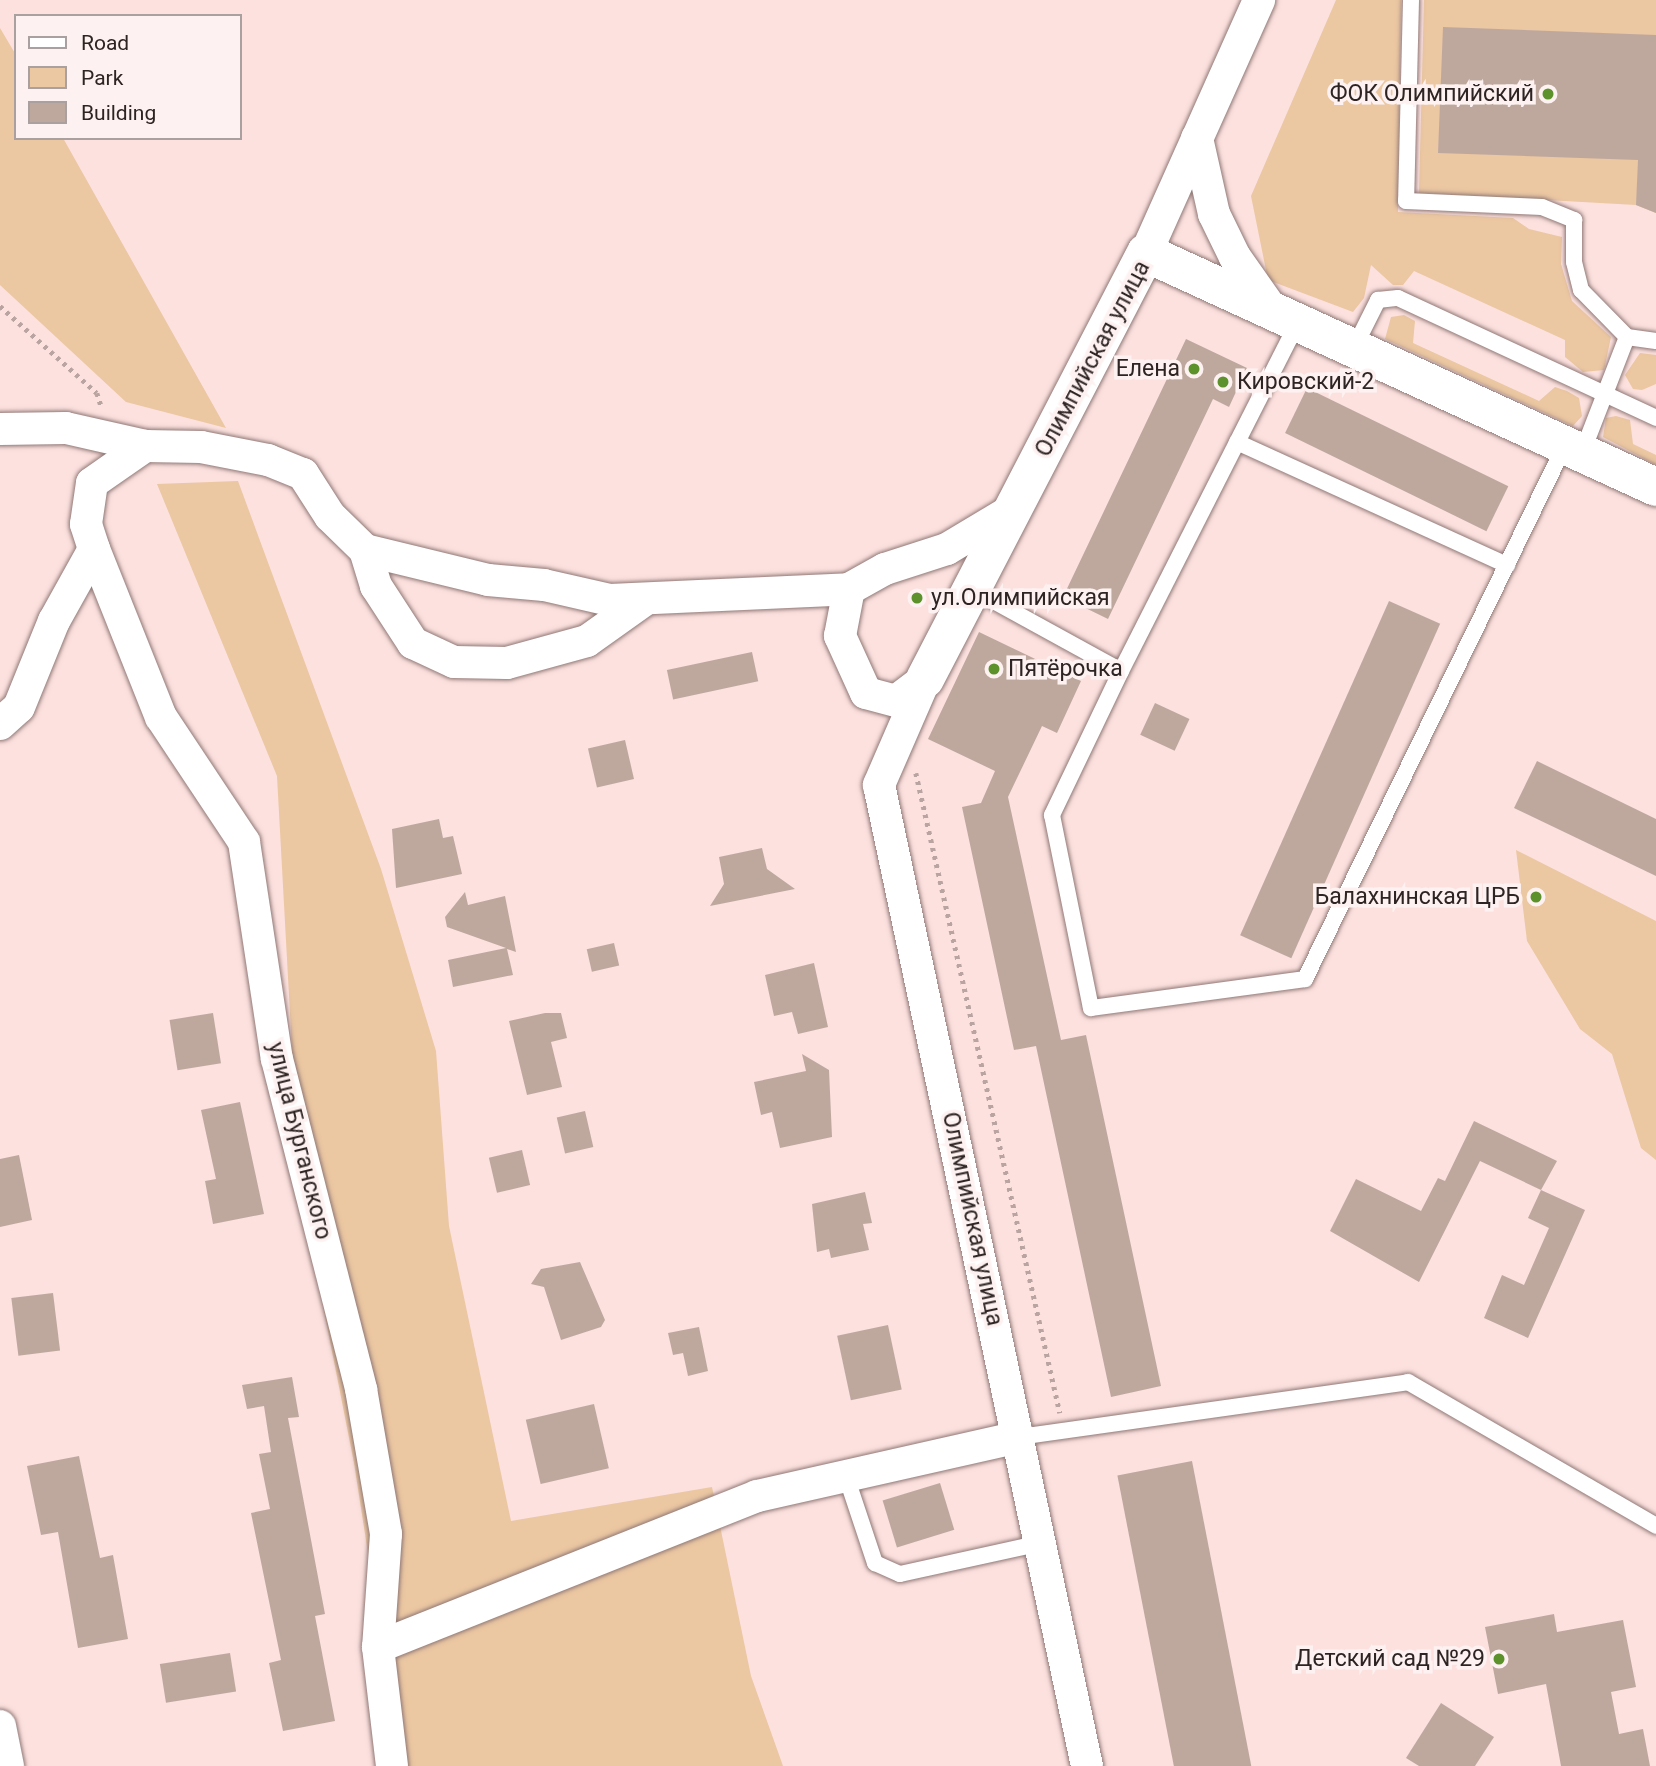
<!DOCTYPE html>
<meta charset="utf-8">
<style>
body{margin:0}
#map{position:relative;width:1656px;height:1766px;overflow:hidden;background:#fce1df;font-family:Roboto,sans-serif}
div>[style]{position:absolute}
.green>*{inset:0;background:#ebc7a2}
.building>*{inset:0;background:#bea89e;transform-origin:0 0}
.path>*{height:4.5px;margin-top:-2.25px;transform-origin:0;background:repeating-linear-gradient(90deg,#b9a4a2 0 3.5px,transparent 0 8.5px)}
.roads{filter:drop-shadow(0 0 2px #907876) drop-shadow(0 0 2px #907876)}
.service>*{height:16px;margin:-8px;padding:0 8px;transform-origin:8px;border-radius:8px;background:#fff}
.minor>*{height:32px;margin:-16px;padding:0 16px;transform-origin:16px;border-radius:16px;background:#fff}
.tertiary>*{height:38px;margin:-19px;padding:0 19px;transform-origin:19px;border-radius:19px;background:#fff}
.dots>*{width:19px;height:19px;translate:-50% -50%;box-sizing:border-box;border:4px solid #fdf2f1;border-radius:50%}
span{translate:-50% -50%;white-space:nowrap;text-align:center;line-height:1.15;-webkit-text-stroke:7px #fdf2f1;paint-order:stroke}
.poi-label{font-size:23px;color:#2e2423}
.right{translate:-100% -50%;text-align:right}
.left{translate:0 -50%;text-align:left}
.street-label{font-size:23px;color:#2e2423}
.legend{position:absolute;left:14px;top:14px;width:228px;height:126px;box-sizing:border-box;background:#fdf2f1;border:2px solid #aaa09f;margin:0;padding:9px 12px;list-style:none;font-size:21px;color:#2e2423}
.legend li{display:flex;align-items:center;gap:14px;height:35px}
.legend b{width:35px;border:2px solid #aaa09f}
</style>
<div id="map">
<div class="green">
<i style="clip-path:polygon(1336px 0,1401px 0,1398px 212px,1513px 218px,1529px 229px,1562px 237px,1561px 264px,1572px 301px,1611px 337px,1604px 370px,1583px 372px,1565px 357px,1565px 340px,1414px 271px,1403px 285px,1393px 285px,1371px 265px,1364px 298px,1353px 312px,1268px 280px,1251px 196px)"></i>
<i style="clip-path:polygon(1424px 0,1656px 0,1656px 213px,1636px 205px,1419px 193px)"></i>
<i style="clip-path:polygon(0 28px,16px 55px,16px 138px,63px 138px,226px 428px,126px 402px,0 285px)"></i>
<i style="clip-path:polygon(1404px 315px,1415px 321px,1413px 343px,1539px 401px,1555px 387px,1567px 391px,1579px 398px,1582px 416px,1573px 426px,1385px 339px,1391px 317px)"></i>
<i style="clip-path:polygon(1640px 353px,1656px 355px,1656px 384px,1642px 390px,1633px 389px,1625px 375px)"></i>
<i style="clip-path:polygon(1616px 416px,1630px 420px,1633px 444px,1656px 455px,1656px 465px,1603px 437px,1606px 418px)"></i>
<i style="clip-path:polygon(238px 481px,381px 869px,436px 1051px,449px 1226px,511px 1521px,712px 1487px,751px 1676px,783px 1766px,401px 1766px,354px 1463px,313px 1255px,294px 1087px,277px 776px,157px 484px)"></i>
<i style="clip-path:polygon(1516px 850px,1656px 921px,1656px 1160px,1641px 1148px,1612px 1054px,1580px 1029px,1527px 941px)"></i>
</div>
<div class="building">
<i style="clip-path:polygon(1443px 27px,1656px 35px,1656px 213px,1636px 205px,1638px 160px,1438px 153px)"></i>
<i style="clip-path:polygon(1186px 339px,1247px 368px,1229px 407px,1213px 399px,1108px 619px,1063px 597px)"></i>
<i style="left:1307px;top:388px;width:224px;height:50px;rotate:26deg"></i>
<i style="left:1389px;top:601px;width:56px;height:366px;rotate:24deg"></i>
<i style="clip-path:polygon(979px 632px,1081px 681px,1057px 733px,1042px 726px,1008px 797px,1061px 1040px,1086px 1035px,1161px 1386px,1111px 1397px,1036px 1046px,1014px 1050px,962px 807px,981px 803px,995px 771px,928px 739px)"></i>
<i style="left:752px;top:652px;width:30px;height:87px;rotate:78deg"></i>
<i style="left:1155px;top:703px;width:38px;height:35px;rotate:25deg"></i>
<i style="left:625px;top:740px;width:40px;height:38px;rotate:77deg"></i>
<i style="clip-path:polygon(1537px 761px,1656px 819px,1656px 876px,1514px 808px)"></i>
<i style="clip-path:polygon(439px 819px,443px 838px,453px 836px,462px 874px,396px 888px,392px 829px)"></i>
<i style="clip-path:polygon(762px 848px,767px 869px,795px 889px,710px 906px,724px 884px,719px 857px)"></i>
<i style="clip-path:polygon(465px 892px,468px 905px,505px 896px,516px 952px,507px 949px,513px 975px,453px 987px,448px 960px,506px 948px,447px 927px,445px 917px)"></i>
<i style="left:614px;top:943px;width:23px;height:28px;rotate:77deg"></i>
<i style="clip-path:polygon(814px 963px,828px 1027px,798px 1034px,792px 1012px,774px 1016px,765px 975px)"></i>
<i style="left:213px;top:1013px;width:51px;height:44px;rotate:81deg"></i>
<i style="clip-path:polygon(545px 1013px,561px 1013px,567px 1038px,551px 1042px,562px 1087px,527px 1095px,509px 1021px)"></i>
<i style="clip-path:polygon(802px 1054px,829px 1070px,832px 1137px,780px 1148px,772px 1112px,761px 1115px,754px 1082px,806px 1071px)"></i>
<i style="clip-path:polygon(240px 1102px,264px 1214px,213px 1224px,205px 1181px,216px 1179px,201px 1110px)"></i>
<i style="left:585px;top:1111px;width:37px;height:29px;rotate:77deg"></i>
<i style="clip-path:polygon(1474px 1121px,1557px 1161px,1541px 1190px,1480px 1161px,1419px 1282px,1330px 1231px,1356px 1179px,1421px 1211px,1438px 1178px,1445px 1181px)"></i>
<i style="left:522px;top:1150px;width:36px;height:34px;rotate:77deg"></i>
<i style="clip-path:polygon(19px 1155px,32px 1220px,0 1227px,0 1159px)"></i>
<i style="clip-path:polygon(1541px 1190px,1585px 1210px,1528px 1338px,1484px 1318px,1502px 1275px,1524px 1285px,1549px 1228px,1528px 1218px)"></i>
<i style="clip-path:polygon(865px 1192px,872px 1223px,863px 1224px,869px 1250px,831px 1258px,829px 1249px,817px 1252px,812px 1204px)"></i>
<i style="clip-path:polygon(580px 1262px,605px 1320px,601px 1327px,561px 1340px,544px 1287px,531px 1284px,541px 1269px)"></i>
<i style="left:53px;top:1293px;width:58px;height:42px;rotate:83deg"></i>
<i style="left:888px;top:1325px;width:66px;height:52px;rotate:78deg"></i>
<i style="clip-path:polygon(699px 1327px,708px 1371px,688px 1376px,683px 1353px,673px 1355px,668px 1333px)"></i>
<i style="clip-path:polygon(292px 1377px,299px 1417px,288px 1418px,325px 1614px,315px 1616px,335px 1721px,283px 1731px,269px 1663px,281px 1660px,251px 1513px,270px 1509px,259px 1454px,271px 1452px,264px 1406px,247px 1409px,242px 1385px)"></i>
<i style="left:594px;top:1404px;width:66px;height:70px;rotate:77deg"></i>
<i style="clip-path:polygon(79px 1456px,100px 1558px,113px 1555px,128px 1639px,78px 1648px,58px 1532px,41px 1535px,27px 1466px)"></i>
<i style="left:1192px;top:1461px;width:311px;height:76px;rotate:79deg"></i>
<i style="left:940px;top:1483px;width:49px;height:60px;rotate:73deg"></i>
<i style="clip-path:polygon(1554px 1614px,1557px 1632px,1623px 1620px,1636px 1687px,1611px 1692px,1619px 1734px,1643px 1729px,1650px 1766px,1561px 1766px,1546px 1684px,1498px 1694px,1485px 1627px)"></i>
<i style="left:230px;top:1653px;width:39px;height:71px;rotate:81deg"></i>
<i style="clip-path:polygon(1441px 1703px,1494px 1737px,1475px 1766px,1419px 1766px,1406px 1758px)"></i>
</div>
<div class="path">
<i style="left:0;top:306px;width:130px;rotate:41.9deg"></i>
<i style="left:97px;top:393px;width:16px;rotate:72deg"></i>
<i style="left:916px;top:773px;width:656px;rotate:77.32deg"></i>
</div>
<div class="roads">
<div class="service">
<i style="left:1411px;top:0;width:201px;rotate:91.4deg"></i>
<i style="left:1406px;top:201px;width:136px;rotate:2.5deg"></i>
<i style="left:1542px;top:207px;width:35px;rotate:22deg"></i>
<i style="left:1574px;top:220px;width:42px;rotate:90deg"></i>
<i style="left:1574px;top:262px;width:29px;rotate:76deg"></i>
<i style="left:1581px;top:290px;width:66px;rotate:45.6deg"></i>
<i style="left:1627px;top:337px;width:29px;rotate:8deg"></i>
<i style="left:1354px;top:348px;width:54px;rotate:-63.4deg"></i>
<i style="left:1378px;top:300px;width:20px;rotate:-6deg"></i>
<i style="left:1398px;top:298px;width:285px;rotate:24.9deg"></i>
<i style="left:1237px;top:442px;width:297px;rotate:24.5deg"></i>
<i style="left:1582px;top:453px;width:124px;rotate:-68.8deg"></i>
<i style="left:972px;top:589px;width:170px;rotate:28.8deg"></i>
<i style="left:1121px;top:671px;width:391px;rotate:-63.1deg"></i>
<i style="left:1121px;top:671px;width:160px;rotate:115.6deg"></i>
<i style="left:1052px;top:815px;width:197px;rotate:78.6deg"></i>
<i style="left:1091px;top:1008px;width:216px;rotate:-7.7deg"></i>
<i style="left:1305px;top:979px;width:594px;rotate:-64.04deg"></i>
<i style="left:1019px;top:1437px;width:393px;rotate:-8deg"></i>
<i style="left:1408px;top:1382px;width:287px;rotate:30.1deg"></i>
<i style="left:846px;top:1476px;width:92px;rotate:71.6deg"></i>
<i style="left:875px;top:1563px;width:27px;rotate:24deg"></i>
<i style="left:900px;top:1574px;width:144px;rotate:-12.4deg"></i>
</div>
<div class="minor">
<i style="left:1197px;top:138px;width:78px;rotate:77.4deg"></i>
<i style="left:1214px;top:214px;width:48px;rotate:64deg"></i>
<i style="left:1235px;top:257px;width:66px;rotate:54.9deg"></i>
<i style="left:1146px;top:253px;width:277px;rotate:-65.9deg"></i>
<i style="left:0;top:429px;width:66px;rotate:-0.9deg"></i>
<i style="left:66px;top:428px;width:81px;rotate:12.8deg"></i>
<i style="left:94px;top:549px;width:181px;rotate:68.3deg"></i>
<i style="left:161px;top:717px;width:150px;rotate:56.4deg"></i>
<i style="left:244px;top:842px;width:219px;rotate:81.4deg"></i>
<i style="left:277px;top:1059px;width:341px;rotate:75.7deg"></i>
<i style="left:361px;top:1389px;width:147px;rotate:80.2deg"></i>
<i style="left:386px;top:1534px;width:113px;rotate:94deg"></i>
<i style="left:378px;top:1647px;width:120px;rotate:83.3deg"></i>
<i style="left:365px;top:550px;width:38px;rotate:73deg"></i>
<i style="left:376px;top:586px;width:68px;rotate:57deg"></i>
<i style="left:413px;top:643px;width:45px;rotate:24.9deg"></i>
<i style="left:454px;top:662px;width:53px;rotate:1.1deg"></i>
<i style="left:507px;top:663px;width:83px;rotate:-15.4deg"></i>
<i style="left:587px;top:641px;width:72px;rotate:-35.4deg"></i>
<i style="left:925px;top:679px;width:116px;rotate:113.5deg"></i>
<i style="left:879px;top:785px;width:1003px;rotate:78.03deg"></i>
<i style="left:925px;top:679px;width:36px;rotate:143deg"></i>
<i style="left:896px;top:701px;width:31px;rotate:-165deg"></i>
<i style="left:866px;top:693px;width:63px;rotate:-114.5deg"></i>
<i style="left:840px;top:636px;width:48px;rotate:-79.2deg"></i>
<i style="left:849px;top:589px;width:41px;rotate:-29.1deg"></i>
<i style="left:885px;top:569px;width:65px;rotate:-17.9deg"></i>
<i style="left:947px;top:549px;width:76px;rotate:-31deg"></i>
<i style="left:0;top:724px;width:25px;rotate:-42deg"></i>
<i style="left:19px;top:707px;width:93px;rotate:-67.9deg"></i>
<i style="left:54px;top:621px;width:82px;rotate:-60.9deg"></i>
<i style="left:94px;top:549px;width:26px;rotate:-108deg"></i>
<i style="left:86px;top:524px;width:41px;rotate:-81.7deg"></i>
<i style="left:92px;top:483px;width:65px;rotate:-34.9deg"></i>
<i style="left:145px;top:446px;width:56px;rotate:1deg"></i>
<i style="left:201px;top:447px;width:68px;rotate:11deg"></i>
<i style="left:268px;top:460px;width:38px;rotate:22deg"></i>
<i style="left:303px;top:474px;width:50px;rotate:57.3deg"></i>
<i style="left:330px;top:516px;width:49px;rotate:44.2deg"></i>
<i style="left:365px;top:550px;width:127px;rotate:13.7deg"></i>
<i style="left:488px;top:580px;width:56px;rotate:5.1deg"></i>
<i style="left:544px;top:585px;width:68px;rotate:12.8deg"></i>
<i style="left:610px;top:600px;width:239px;rotate:-2.6deg"></i>
<i style="left:378px;top:1647px;width:408px;rotate:-21.7deg"></i>
<i style="left:757px;top:1496px;width:269px;rotate:-12.7deg"></i>
<i style="left:0;top:1726px;width:41px;rotate:78.7deg"></i>
</div>
<div class="tertiary">
<i style="left:925px;top:679px;width:480px;rotate:-62.6deg"></i>
<i style="left:1146px;top:253px;width:561px;rotate:24.65deg"></i>
</div>
</div>
<div class="dots">
<i style="left:1548px;top:94px;background:#5d912b"></i>
<i style="left:1194px;top:369px;background:#5d912b"></i>
<i style="left:1223px;top:382px;background:#5d912b"></i>
<i style="left:917px;top:598px;background:#5d912b"></i>
<i style="left:994px;top:669px;background:#5d912b"></i>
<i style="left:1536px;top:897px;background:#5d912b"></i>
<i style="left:1499px;top:1659px;background:#5d912b"></i>
</div>
<div class="poi-label">
<span class="right" style="left:1534px;top:94px">ФОК Олимпийский</span>
<span class="right" style="left:1180px;top:369px">Елена</span>
<span class="left" style="left:1237px;top:382px">Кировский-2</span>
<span class="left" style="left:931px;top:598px">ул.Олимпийская</span>
<span class="left" style="left:1008px;top:669px">Пятёрочка</span>
<span class="right" style="left:1520px;top:897px">Балахнинская ЦРБ</span>
<span class="right" style="left:1485px;top:1659px">Детский сад №29</span>
</div>
<div class="street-label">
<span style="left:1093px;top:359px;rotate:-62deg">Олимпийская улица</span>
<span style="left:299px;top:1141px;rotate:76deg">улица Бурганского</span>
<span style="left:972px;top:1219px;rotate:78deg">Олимпийская улица</span>
</div>
<ul class="legend">
<li><b style="height:9px;background:#fff"></b>Road</li>
<li><b style="height:19px;background:#ebc7a2"></b>Park</li>
<li><b style="height:19px;background:#bea89e"></b>Building</li>
</ul>
</div>
